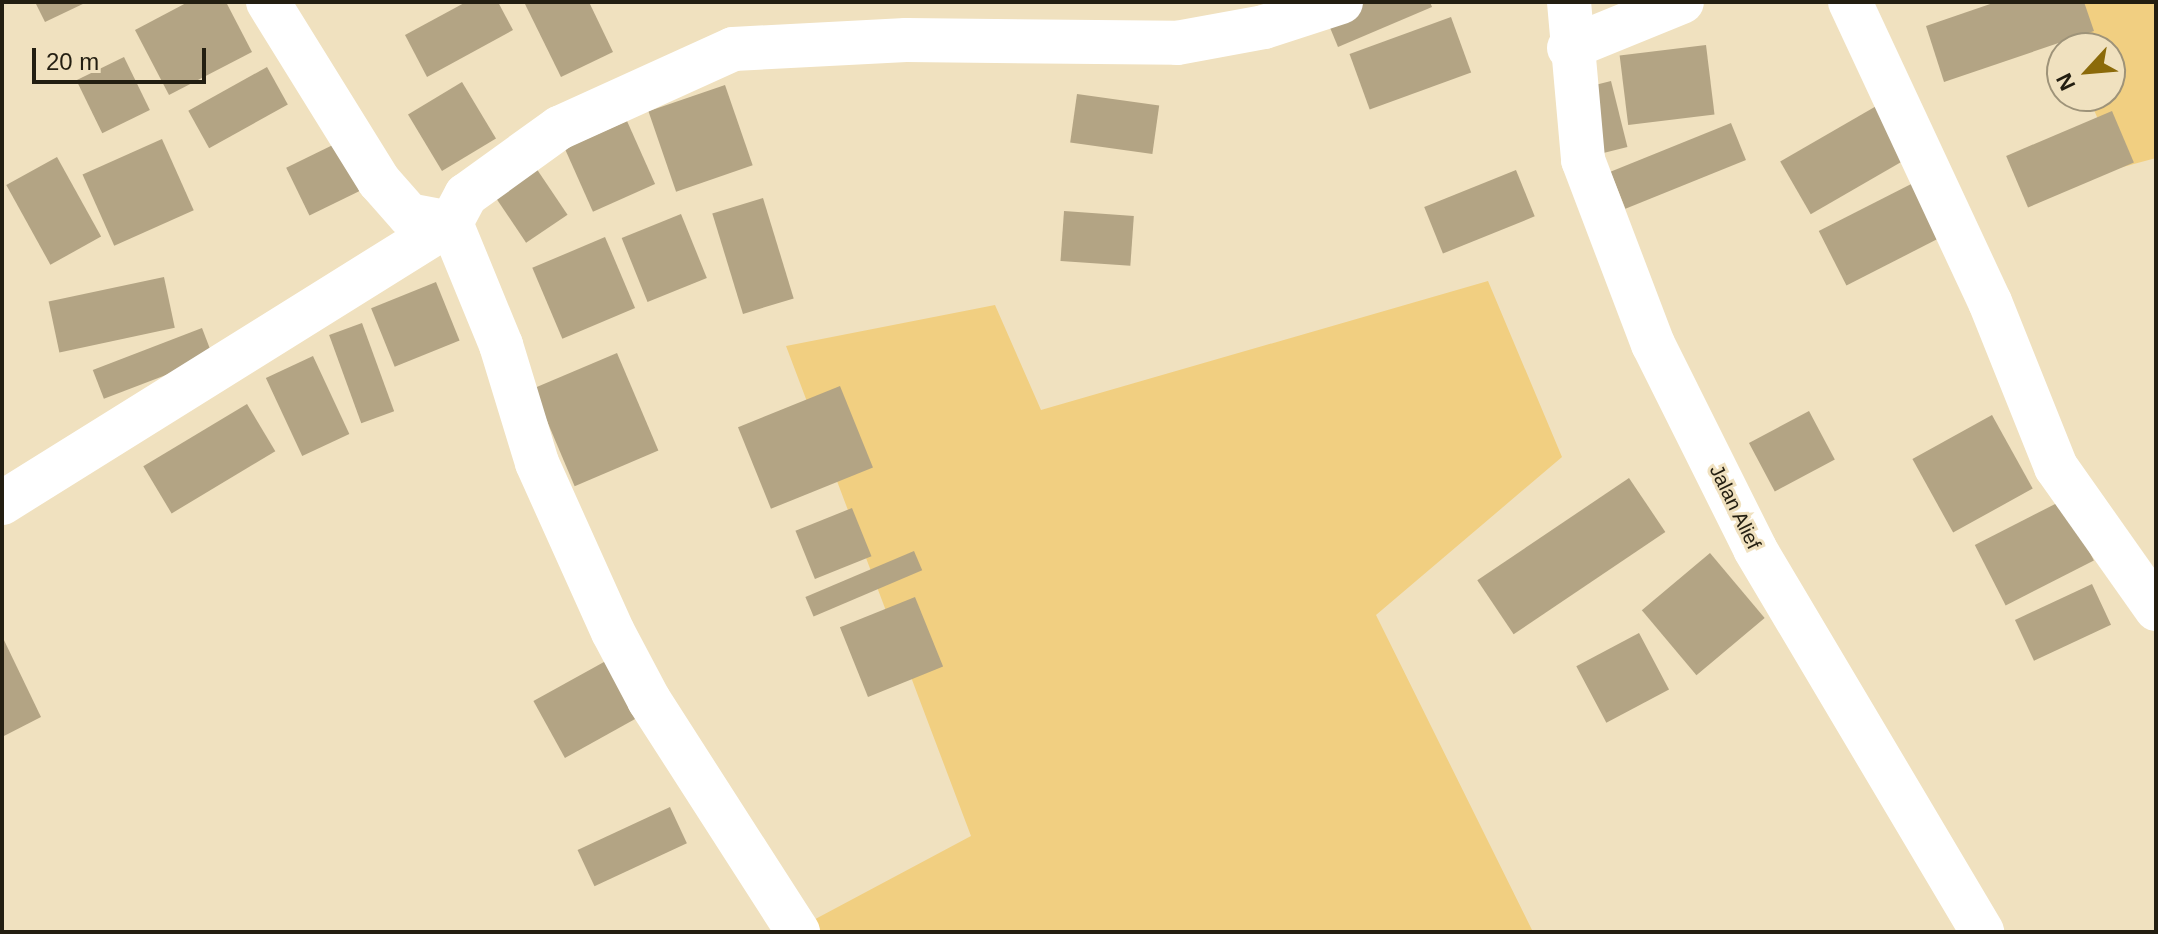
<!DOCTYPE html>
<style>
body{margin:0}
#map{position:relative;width:2158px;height:934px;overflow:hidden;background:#f0e1bf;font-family:Arial,sans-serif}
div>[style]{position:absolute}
.green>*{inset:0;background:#f1cf81}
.building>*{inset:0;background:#b3a484;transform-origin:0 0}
.street>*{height:44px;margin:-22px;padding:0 22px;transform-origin:22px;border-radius:22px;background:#fff}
span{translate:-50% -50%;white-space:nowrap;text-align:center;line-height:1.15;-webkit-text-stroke:6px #f0e1bf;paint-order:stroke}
.street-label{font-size:20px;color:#231e11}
.frame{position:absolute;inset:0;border:4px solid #231e11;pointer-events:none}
.north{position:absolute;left:2046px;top:32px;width:80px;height:80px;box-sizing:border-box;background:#f0e1bf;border:2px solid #9e9379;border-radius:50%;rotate:244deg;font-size:22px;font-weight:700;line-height:32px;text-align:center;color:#231e11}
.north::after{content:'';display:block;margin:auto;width:28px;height:36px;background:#8b6a0a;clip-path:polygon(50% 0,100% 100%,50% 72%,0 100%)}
.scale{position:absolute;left:32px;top:48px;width:174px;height:36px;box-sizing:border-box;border:4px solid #231e11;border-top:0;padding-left:10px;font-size:24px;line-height:28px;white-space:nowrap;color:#231e11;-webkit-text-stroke:6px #f0e1bf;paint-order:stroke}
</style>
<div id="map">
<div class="green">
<i style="clip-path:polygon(2047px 2px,2156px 2px,2156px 158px,2119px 168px,2088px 96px,2110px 96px,2110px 48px,2067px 48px)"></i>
<i style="clip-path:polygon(1488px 281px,1562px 457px,1376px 615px,1533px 932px,791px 932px,971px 836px,786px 346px,995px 305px,1041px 410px)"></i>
</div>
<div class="building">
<i style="clip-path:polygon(35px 2px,87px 2px,45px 22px)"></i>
<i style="clip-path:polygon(188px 2px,226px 2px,252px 52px,169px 95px,135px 30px)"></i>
<i style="clip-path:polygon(466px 2px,498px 2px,513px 30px,427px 77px,405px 35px)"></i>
<i style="clip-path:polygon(524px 2px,589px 2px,613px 52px,561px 77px)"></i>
<i style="clip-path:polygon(1364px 2px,1430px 2px,1432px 7px,1338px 47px,1326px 18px)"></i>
<i style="clip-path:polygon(1996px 2px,2084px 2px,2094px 31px,1944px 82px,1926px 26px)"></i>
<i style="left:1451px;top:17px;width:59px;height:108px;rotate:70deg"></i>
<i style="left:1706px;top:45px;width:70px;height:87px;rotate:83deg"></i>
<i style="left:124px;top:57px;width:59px;height:53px;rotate:64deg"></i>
<i style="left:267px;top:67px;width:43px;height:90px;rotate:61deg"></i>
<i style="left:1611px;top:81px;width:68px;height:32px;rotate:76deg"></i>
<i style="left:462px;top:82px;width:66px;height:63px;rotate:59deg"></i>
<i style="left:725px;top:85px;width:85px;height:81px;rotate:71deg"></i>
<i style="left:1077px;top:94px;width:83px;height:49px;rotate:8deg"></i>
<i style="left:1885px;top:101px;width:61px;height:121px;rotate:60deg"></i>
<i style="left:2112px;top:111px;width:56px;height:115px;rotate:67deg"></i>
<i style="left:627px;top:121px;width:69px;height:68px;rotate:66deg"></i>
<i style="left:1731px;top:123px;width:40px;height:130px;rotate:68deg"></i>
<i style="left:162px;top:139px;width:78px;height:87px;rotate:66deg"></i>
<i style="left:341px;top:141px;width:53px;height:61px;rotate:64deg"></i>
<i style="left:57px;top:157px;width:91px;height:58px;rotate:61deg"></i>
<i style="left:534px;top:165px;width:60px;height:50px;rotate:56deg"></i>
<i style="left:1516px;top:170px;width:50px;height:99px;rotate:68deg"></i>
<i style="left:1923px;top:178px;width:61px;height:117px;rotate:63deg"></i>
<i style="left:763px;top:198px;width:105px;height:53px;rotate:73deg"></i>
<i style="left:1064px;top:211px;width:70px;height:50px;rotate:4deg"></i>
<i style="left:681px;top:214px;width:69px;height:64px;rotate:68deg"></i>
<i style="left:605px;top:237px;width:77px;height:79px;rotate:67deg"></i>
<i style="left:164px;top:277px;width:52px;height:118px;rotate:78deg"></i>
<i style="left:436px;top:282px;width:63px;height:70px;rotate:68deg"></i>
<i style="left:362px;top:323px;width:94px;height:35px;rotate:70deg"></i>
<i style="left:202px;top:328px;width:31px;height:117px;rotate:69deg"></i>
<i style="left:617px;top:353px;width:106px;height:91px;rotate:67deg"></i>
<i style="left:313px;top:356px;width:86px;height:52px;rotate:65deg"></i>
<i style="left:840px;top:386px;width:88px;height:110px;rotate:68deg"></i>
<i style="left:247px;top:404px;width:55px;height:121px;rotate:59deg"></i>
<i style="left:1809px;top:411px;width:55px;height:68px;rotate:62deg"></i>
<i style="left:1992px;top:415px;width:84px;height:91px;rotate:61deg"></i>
<i style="left:1629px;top:478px;width:65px;height:183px;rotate:56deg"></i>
<i style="left:2063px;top:500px;width:68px;height:99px;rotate:63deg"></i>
<i style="left:852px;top:508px;width:52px;height:61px;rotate:68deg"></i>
<i style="left:914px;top:551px;width:21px;height:118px;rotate:67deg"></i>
<i style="left:1710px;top:553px;width:85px;height:89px;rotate:50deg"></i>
<i style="left:2092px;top:584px;width:45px;height:85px;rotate:65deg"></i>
<i style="left:915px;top:597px;width:75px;height:81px;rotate:68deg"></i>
<i style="left:1639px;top:633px;width:64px;height:71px;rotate:62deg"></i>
<i style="clip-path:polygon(2px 636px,41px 717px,2px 737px)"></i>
<i style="left:613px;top:657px;width:65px;height:91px;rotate:61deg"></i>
<i style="left:670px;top:807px;width:40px;height:102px;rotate:65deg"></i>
</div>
<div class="street">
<i style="left:268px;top:2px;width:211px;rotate:58.2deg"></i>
<i style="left:379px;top:181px;width:45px;rotate:48.6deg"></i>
<i style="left:409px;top:215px;width:43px;rotate:10.8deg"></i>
<i style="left:1569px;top:2px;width:159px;rotate:84.9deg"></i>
<i style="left:1583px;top:160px;width:197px;rotate:69.2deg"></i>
<i style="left:1653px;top:344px;width:229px;rotate:63.5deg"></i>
<i style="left:1755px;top:549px;width:445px;rotate:59.3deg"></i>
<i style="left:1850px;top:2px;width:331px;rotate:65deg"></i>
<i style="left:1990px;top:302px;width:178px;rotate:68.2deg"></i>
<i style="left:2056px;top:467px;width:174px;rotate:54.8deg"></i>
<i style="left:1569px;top:48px;width:122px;rotate:-22.2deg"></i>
<i style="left:451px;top:223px;width:132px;rotate:67.7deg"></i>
<i style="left:501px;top:345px;width:123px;rotate:73deg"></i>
<i style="left:537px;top:463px;width:185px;rotate:65.8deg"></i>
<i style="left:613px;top:632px;width:77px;rotate:62.1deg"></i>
<i style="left:649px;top:700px;width:276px;rotate:57.3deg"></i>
<i style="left:2px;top:503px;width:529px;rotate:-31.95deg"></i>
<i style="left:451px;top:223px;width:32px;rotate:-62deg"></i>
<i style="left:466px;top:195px;width:115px;rotate:-35.8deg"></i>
<i style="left:559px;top:128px;width:191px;rotate:-24.4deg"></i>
<i style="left:733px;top:49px;width:173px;rotate:-3deg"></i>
<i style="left:906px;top:40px;width:271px;rotate:0.6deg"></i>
<i style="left:1177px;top:43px;width:88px;rotate:-10.4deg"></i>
<i style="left:1264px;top:27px;width:81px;rotate:-18deg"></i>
</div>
<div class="street-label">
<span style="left:1735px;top:507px;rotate:64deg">Jalan Alief</span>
</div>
<div class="frame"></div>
<div class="north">N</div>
<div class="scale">20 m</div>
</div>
